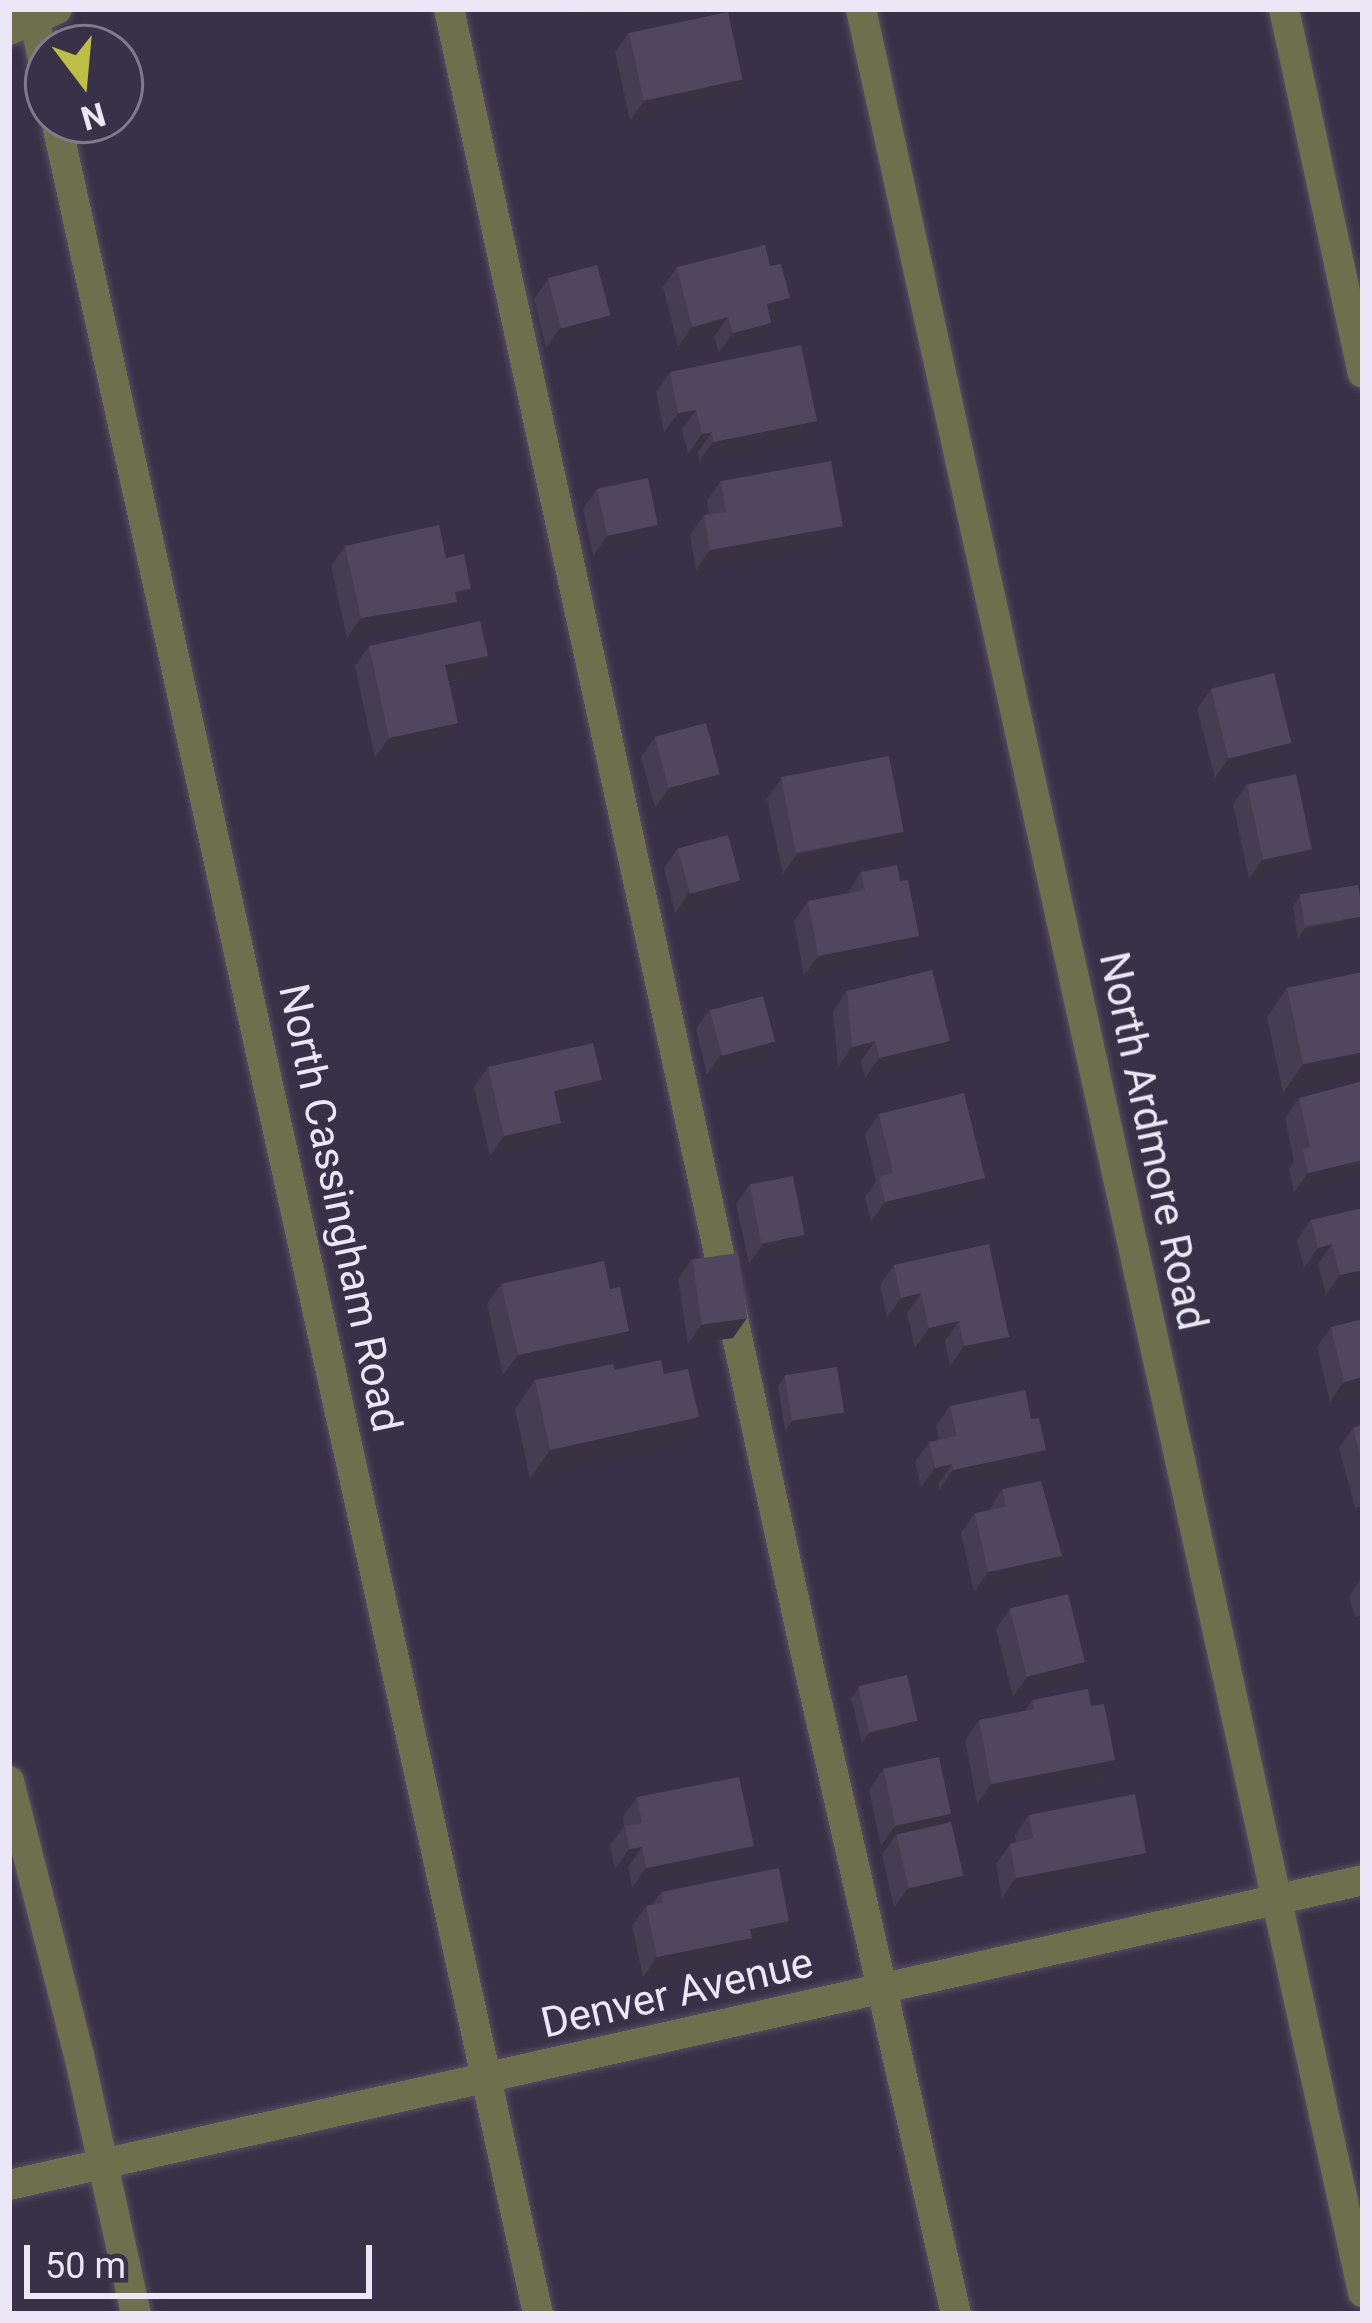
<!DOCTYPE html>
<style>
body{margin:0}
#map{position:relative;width:1372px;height:2323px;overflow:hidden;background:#393147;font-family:Roboto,sans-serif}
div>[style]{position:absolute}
.roads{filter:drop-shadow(0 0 3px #564e63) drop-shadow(0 0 3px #564e63)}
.minor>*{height:30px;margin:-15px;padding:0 15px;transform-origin:15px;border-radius:15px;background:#6d6f4d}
.wall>*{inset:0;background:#453d51}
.shaded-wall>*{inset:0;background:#383242}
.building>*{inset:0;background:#50475e;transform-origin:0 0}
span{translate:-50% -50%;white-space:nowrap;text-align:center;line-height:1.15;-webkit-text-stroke:9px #393147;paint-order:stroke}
.street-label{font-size:42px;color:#ece7f6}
.frame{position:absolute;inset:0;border:12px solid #ece7f6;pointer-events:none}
.north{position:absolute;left:24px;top:24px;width:120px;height:120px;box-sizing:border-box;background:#393147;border:3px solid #817a8d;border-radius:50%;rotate:164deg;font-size:33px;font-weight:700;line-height:48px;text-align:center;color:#ece7f6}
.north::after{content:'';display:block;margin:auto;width:42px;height:54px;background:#bcbf43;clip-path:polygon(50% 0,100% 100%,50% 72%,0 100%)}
.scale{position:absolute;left:24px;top:2245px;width:348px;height:54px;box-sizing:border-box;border:6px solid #ece7f6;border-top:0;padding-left:15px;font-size:36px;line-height:42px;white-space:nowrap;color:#ece7f6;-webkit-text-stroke:9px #393147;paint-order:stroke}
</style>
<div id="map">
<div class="roads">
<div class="minor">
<i style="left:32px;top:9px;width:75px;rotate:77.6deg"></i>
<i style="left:449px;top:9px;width:1679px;rotate:77.76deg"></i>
<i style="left:805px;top:1650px;width:681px;rotate:77.19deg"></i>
<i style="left:861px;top:9px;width:2338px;rotate:77.6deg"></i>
<i style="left:1284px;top:9px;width:372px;rotate:77.8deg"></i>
<i style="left:9px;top:30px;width:52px;rotate:-23.6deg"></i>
<i style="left:56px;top:120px;width:2246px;rotate:77.61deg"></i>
<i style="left:9px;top:1781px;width:283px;rotate:75.7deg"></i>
<i style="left:79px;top:2055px;width:265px;rotate:77.6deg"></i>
<i style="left:9px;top:2185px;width:1388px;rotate:-12.69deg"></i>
</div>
</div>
<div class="wall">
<i style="clip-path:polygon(629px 32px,728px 100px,630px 121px,615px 52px)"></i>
<i style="clip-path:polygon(677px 267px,776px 318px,771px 320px,771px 323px,757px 343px,719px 353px,714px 337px,678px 347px,663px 287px)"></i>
<i style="clip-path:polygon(548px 279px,596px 335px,546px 348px,534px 299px)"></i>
<i style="clip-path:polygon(670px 372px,817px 421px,803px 441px,699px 462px,698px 452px,688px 454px,682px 430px,664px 433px,656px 392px)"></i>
<i style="clip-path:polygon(721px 481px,843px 526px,829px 546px,696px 570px,690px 535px,704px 515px,709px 514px,707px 501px)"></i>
<i style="clip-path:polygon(597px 489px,644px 545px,593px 556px,583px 509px)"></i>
<i style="clip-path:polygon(345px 546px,446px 558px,457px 609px,452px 610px,443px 622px,347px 638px,331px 566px)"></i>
<i style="clip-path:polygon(369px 646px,474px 676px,449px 682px,444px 743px,375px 758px,355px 666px)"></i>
<i style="clip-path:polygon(1211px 689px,1277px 763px,1215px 778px,1197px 709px)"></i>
<i style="clip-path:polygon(655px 737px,706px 794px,655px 808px,641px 757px)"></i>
<i style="clip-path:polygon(781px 779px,904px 832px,890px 852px,783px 874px,767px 799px)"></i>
<i style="clip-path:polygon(1247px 784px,1312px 849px,1298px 869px,1249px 879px,1233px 804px)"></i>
<i style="clip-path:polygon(678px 848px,740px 880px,726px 900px,675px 913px,664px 868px)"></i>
<i style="clip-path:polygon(861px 872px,900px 881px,919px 936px,905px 956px,804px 976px,794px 921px,808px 901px,848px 893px)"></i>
<i style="clip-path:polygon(1300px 896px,1356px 927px,1298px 938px,1293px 906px)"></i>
<i style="clip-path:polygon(1363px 972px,1363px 1076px,1283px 1093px,1267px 1017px,1287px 988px)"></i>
<i style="clip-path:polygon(847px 991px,950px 1041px,935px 1061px,865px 1078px,861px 1061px,838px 1067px,833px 1011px)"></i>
<i style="clip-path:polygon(710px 1009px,775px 1041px,761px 1061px,707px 1075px,696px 1029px)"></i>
<i style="clip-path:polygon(488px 1067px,588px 1100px,558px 1107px,561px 1123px,547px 1143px,490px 1156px,474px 1087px)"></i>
<i style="clip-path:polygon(1299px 1098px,1363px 1176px,1294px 1193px,1289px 1169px,1294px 1161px,1285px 1118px)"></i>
<i style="clip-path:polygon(879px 1114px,985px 1178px,971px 1198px,871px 1222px,865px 1197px,876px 1182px,865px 1134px)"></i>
<i style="clip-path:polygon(750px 1184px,791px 1255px,749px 1264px,736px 1204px)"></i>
<i style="clip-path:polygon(1363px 1208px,1363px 1286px,1326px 1295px,1318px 1264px,1304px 1268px,1297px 1240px,1311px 1220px)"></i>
<i style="clip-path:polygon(989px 1244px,995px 1357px,950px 1366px,945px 1341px,915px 1348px,907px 1313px,887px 1318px,880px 1285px,894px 1265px)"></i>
<i style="clip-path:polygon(692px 1259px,733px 1338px,688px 1344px,678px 1279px)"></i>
<i style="clip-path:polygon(501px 1284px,610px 1289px,629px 1331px,615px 1351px,503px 1375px,487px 1304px)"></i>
<i style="clip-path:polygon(1331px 1327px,1363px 1394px,1330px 1402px,1317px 1347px)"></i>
<i style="clip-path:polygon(615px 1370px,664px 1374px,699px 1417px,679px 1446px,530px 1479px,515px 1409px,535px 1380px)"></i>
<i style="clip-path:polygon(785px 1376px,837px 1422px,785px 1431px,778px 1386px)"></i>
<i style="clip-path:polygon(950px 1406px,1031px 1419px,1046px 1450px,1032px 1470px,939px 1490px,938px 1484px,921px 1488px,915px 1462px,929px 1442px,939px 1440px,936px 1426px)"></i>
<i style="clip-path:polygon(1363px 1424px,1363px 1506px,1355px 1508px,1339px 1448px,1353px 1428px)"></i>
<i style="clip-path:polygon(1002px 1489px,1048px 1576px,974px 1592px,961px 1533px,975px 1513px,989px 1511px)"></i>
<i style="clip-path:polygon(1363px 1576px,1363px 1615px,1355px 1617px,1349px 1596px)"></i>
<i style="clip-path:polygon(1010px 1609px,1085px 1662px,1071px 1682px,1013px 1697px,996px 1629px)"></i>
<i style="clip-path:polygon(859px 1688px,911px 1732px,862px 1743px,851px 1698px)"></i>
<i style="clip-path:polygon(1032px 1700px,1101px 1780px,977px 1804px,965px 1740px,979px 1720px,1025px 1711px)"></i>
<i style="clip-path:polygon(883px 1769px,951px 1814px,945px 1823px,963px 1876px,949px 1896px,894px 1908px,882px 1854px,889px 1845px,881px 1846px,869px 1790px)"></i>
<i style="clip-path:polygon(637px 1797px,740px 1866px,632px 1888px,628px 1867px,615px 1869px,610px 1846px,624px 1826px,623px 1817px)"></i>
<i style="clip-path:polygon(1029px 1815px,1146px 1853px,1132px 1873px,1002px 1898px,996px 1864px,1010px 1844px,1016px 1842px,1015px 1835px)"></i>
<i style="clip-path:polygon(661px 1892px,789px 1921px,775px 1941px,745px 1947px,738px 1958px,643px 1977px,632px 1926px,646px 1906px,652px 1905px)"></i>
</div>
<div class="shaded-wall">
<i style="clip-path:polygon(574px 9px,607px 9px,567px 19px)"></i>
<i style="clip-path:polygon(628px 9px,664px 9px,622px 18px)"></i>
<i style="clip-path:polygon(742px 80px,728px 100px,630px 121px,644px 101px)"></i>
<i style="clip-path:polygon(790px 298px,776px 318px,753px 324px,767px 304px)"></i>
<i style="clip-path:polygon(610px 315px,596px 335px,546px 348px,560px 328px)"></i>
<i style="clip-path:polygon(728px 317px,714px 337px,678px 347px,692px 327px)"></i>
<i style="clip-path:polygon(771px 323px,757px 343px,719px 353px,733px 333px)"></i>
<i style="clip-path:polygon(696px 410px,682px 430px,664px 433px,678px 413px)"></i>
<i style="clip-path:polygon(817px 421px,803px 441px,699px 462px,713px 442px)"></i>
<i style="clip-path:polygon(712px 432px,698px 452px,688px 454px,702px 434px)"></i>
<i style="clip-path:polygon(658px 525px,644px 545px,593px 556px,607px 536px)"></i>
<i style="clip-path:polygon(843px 526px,829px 546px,696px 570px,710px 550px)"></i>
<i style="clip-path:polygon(471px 589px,457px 609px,452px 610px,443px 622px,347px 638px,361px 618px)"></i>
<i style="clip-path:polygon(488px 656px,474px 676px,431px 685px,445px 665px)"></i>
<i style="clip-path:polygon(458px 723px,444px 743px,375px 758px,389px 738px)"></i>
<i style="clip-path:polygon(1291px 743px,1277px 763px,1215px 778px,1229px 758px)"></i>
<i style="clip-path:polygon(720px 774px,706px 794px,655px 808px,669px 788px)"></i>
<i style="clip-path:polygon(904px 832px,890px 852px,783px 874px,797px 854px)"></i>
<i style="clip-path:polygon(1312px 849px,1298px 869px,1249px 879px,1263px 859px)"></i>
<i style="clip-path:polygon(740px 880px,726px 900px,675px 913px,689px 893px)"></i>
<i style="clip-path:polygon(1363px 917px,1356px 927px,1298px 938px,1305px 928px)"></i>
<i style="clip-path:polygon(919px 936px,905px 956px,804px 976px,818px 956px)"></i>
<i style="clip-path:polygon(775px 1041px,761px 1061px,707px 1075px,721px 1054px)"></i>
<i style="clip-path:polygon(875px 1041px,861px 1061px,838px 1067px,852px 1047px)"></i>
<i style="clip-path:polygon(950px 1041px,935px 1061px,865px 1078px,879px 1058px)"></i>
<i style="clip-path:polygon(1363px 1052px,1363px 1076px,1283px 1093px,1303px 1064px)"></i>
<i style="clip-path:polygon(602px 1080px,588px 1100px,540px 1111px,554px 1091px)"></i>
<i style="clip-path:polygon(561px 1123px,547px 1143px,490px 1156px,504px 1136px)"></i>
<i style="clip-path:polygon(1363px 1160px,1363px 1176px,1294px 1193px,1308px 1173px)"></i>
<i style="clip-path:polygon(985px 1178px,971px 1198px,871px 1222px,885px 1202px)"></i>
<i style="clip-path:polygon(805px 1235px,791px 1255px,749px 1264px,763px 1244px)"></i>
<i style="clip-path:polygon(1332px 1244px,1318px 1264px,1304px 1268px,1318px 1248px)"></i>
<i style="clip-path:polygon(1363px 1270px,1363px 1286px,1326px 1295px,1340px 1275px)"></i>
<i style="clip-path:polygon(921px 1293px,907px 1313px,887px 1318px,901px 1298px)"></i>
<i style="clip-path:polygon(747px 1318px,733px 1338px,688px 1344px,702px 1324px)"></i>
<i style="clip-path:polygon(959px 1321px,945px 1341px,915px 1348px,929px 1328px)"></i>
<i style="clip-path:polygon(629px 1331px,615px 1351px,503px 1375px,518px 1355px)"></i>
<i style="clip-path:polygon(1009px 1337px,995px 1357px,950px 1366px,964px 1346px)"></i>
<i style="clip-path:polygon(1363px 1377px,1363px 1394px,1330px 1402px,1344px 1382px)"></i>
<i style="clip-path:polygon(844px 1412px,837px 1422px,785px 1431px,793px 1420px)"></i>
<i style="clip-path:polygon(699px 1417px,679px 1446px,530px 1479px,550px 1450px)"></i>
<i style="clip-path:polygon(1046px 1450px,1032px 1470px,939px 1490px,953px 1470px)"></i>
<i style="clip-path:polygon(952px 1464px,938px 1484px,921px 1488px,935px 1468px)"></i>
<i style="clip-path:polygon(1062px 1556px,1048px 1576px,974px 1592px,988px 1572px)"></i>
<i style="clip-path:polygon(1085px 1662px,1071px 1682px,1013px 1697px,1027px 1677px)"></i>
<i style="clip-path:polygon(918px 1721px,911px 1732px,862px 1743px,869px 1733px)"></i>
<i style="clip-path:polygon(1115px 1760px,1101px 1780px,977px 1804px,991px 1784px)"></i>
<i style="clip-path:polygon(951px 1814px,937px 1834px,896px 1834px,889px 1845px,881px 1846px,895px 1826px)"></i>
<i style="clip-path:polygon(754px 1846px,740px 1866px,632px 1888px,646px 1868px)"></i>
<i style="clip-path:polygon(642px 1847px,628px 1867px,615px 1869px,629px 1849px)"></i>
<i style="clip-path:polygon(1146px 1853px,1132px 1873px,1002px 1898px,1016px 1878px)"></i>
<i style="clip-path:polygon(963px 1876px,949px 1896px,894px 1908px,908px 1888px)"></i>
<i style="clip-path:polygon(789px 1921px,775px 1941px,745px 1947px,738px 1958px,643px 1977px,657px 1957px,750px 1929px)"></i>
</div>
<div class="building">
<i style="left:728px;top:12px;width:69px;height:101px;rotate:78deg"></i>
<i style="clip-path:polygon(765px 245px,770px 266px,781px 264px,790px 298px,767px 304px,771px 323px,733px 333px,728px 317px,692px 327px,677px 267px)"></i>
<i style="left:597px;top:265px;width:52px;height:51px;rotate:75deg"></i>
<i style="clip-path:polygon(801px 345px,817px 421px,713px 442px,712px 432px,702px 434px,696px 410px,678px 413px,670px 372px)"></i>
<i style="clip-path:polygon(831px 461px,843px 526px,710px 550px,704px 515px,726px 512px,721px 481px)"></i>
<i style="left:648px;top:478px;width:48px;height:52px;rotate:78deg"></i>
<i style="clip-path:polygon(439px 525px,446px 558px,464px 554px,471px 589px,455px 592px,457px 602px,361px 618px,345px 546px)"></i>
<i style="clip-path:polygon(480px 621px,488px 656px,445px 665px,458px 723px,389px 738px,369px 646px)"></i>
<i style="left:1274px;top:673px;width:72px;height:65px;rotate:76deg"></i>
<i style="left:706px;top:723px;width:53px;height:53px;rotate:75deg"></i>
<i style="left:889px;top:756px;width:77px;height:110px;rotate:79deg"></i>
<i style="left:1296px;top:774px;width:77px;height:50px;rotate:78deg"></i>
<i style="left:728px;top:835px;width:47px;height:52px;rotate:75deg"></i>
<i style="clip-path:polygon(897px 865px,900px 881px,908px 880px,919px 936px,818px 956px,808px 901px,865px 890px,861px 872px)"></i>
<i style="left:1358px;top:885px;width:32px;height:59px;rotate:81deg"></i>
<i style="clip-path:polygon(932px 970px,950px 1041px,879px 1058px,875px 1041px,852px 1047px,847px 991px)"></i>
<i style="clip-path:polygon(1363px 972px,1363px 1052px,1303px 1064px,1287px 988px)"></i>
<i style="left:763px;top:996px;width:47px;height:55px;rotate:75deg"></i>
<i style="clip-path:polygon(593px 1043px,602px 1080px,554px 1091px,561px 1123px,504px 1136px,488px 1067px)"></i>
<i style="clip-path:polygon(1363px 1081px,1363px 1160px,1308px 1173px,1303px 1149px,1310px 1147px,1299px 1098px)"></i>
<i style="clip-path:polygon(964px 1093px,985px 1178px,885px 1202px,879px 1177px,893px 1173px,879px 1114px)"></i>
<i style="left:793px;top:1176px;width:60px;height:44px;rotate:79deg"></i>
<i style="clip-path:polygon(1363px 1208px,1363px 1270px,1340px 1275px,1332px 1244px,1318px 1248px,1311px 1220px)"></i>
<i style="clip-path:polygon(989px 1244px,1009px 1337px,964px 1346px,959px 1321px,929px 1328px,921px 1293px,901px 1298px,894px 1265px)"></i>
<i style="left:738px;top:1253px;width:66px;height:46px;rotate:82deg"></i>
<i style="clip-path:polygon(604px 1261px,610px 1289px,620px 1287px,629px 1331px,518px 1355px,501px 1284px)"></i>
<i style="clip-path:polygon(1363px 1319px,1363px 1377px,1344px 1382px,1331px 1327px)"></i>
<i style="clip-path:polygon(661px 1360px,664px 1374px,688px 1369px,699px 1417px,550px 1450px,535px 1380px,613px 1364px,615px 1370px)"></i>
<i style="left:837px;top:1367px;width:46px;height:53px;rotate:81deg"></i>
<i style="clip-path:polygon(1025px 1390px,1031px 1419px,1039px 1418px,1046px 1450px,953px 1470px,952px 1464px,935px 1468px,929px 1442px,957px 1436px,950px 1406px)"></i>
<i style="clip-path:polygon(1363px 1424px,1363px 1466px,1353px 1428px)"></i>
<i style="clip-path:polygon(1041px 1481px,1062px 1556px,988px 1572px,975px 1513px,1006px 1507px,1002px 1489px)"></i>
<i style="left:1068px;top:1594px;width:70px;height:60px;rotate:76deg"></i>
<i style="left:907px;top:1675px;width:47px;height:50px;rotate:77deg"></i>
<i style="clip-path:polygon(1088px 1689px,1091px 1706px,1104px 1704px,1115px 1760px,991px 1784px,979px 1720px,1034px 1709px,1032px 1700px)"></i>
<i style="left:939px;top:1757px;width:58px;height:57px;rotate:78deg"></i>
<i style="clip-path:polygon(739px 1777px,754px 1846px,646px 1868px,642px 1847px,629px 1849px,625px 1826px,642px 1823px,637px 1797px)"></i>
<i style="clip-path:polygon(1135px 1794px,1146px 1853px,1016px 1878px,1010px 1844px,1033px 1838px,1029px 1815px)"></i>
<i style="left:951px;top:1822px;width:55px;height:56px;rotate:77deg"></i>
<i style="clip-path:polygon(779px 1868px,789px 1921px,750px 1929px,752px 1938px,657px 1957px,646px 1906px,663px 1903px,661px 1892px)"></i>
</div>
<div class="street-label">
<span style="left:1153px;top:1141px;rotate:78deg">North Ardmore Road</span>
<span style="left:340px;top:1208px;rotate:78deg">North Cassingham Road</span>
<span style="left:677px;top:1993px;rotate:-13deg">Denver Avenue</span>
</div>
<div class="frame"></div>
<div class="north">N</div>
<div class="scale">50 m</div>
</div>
